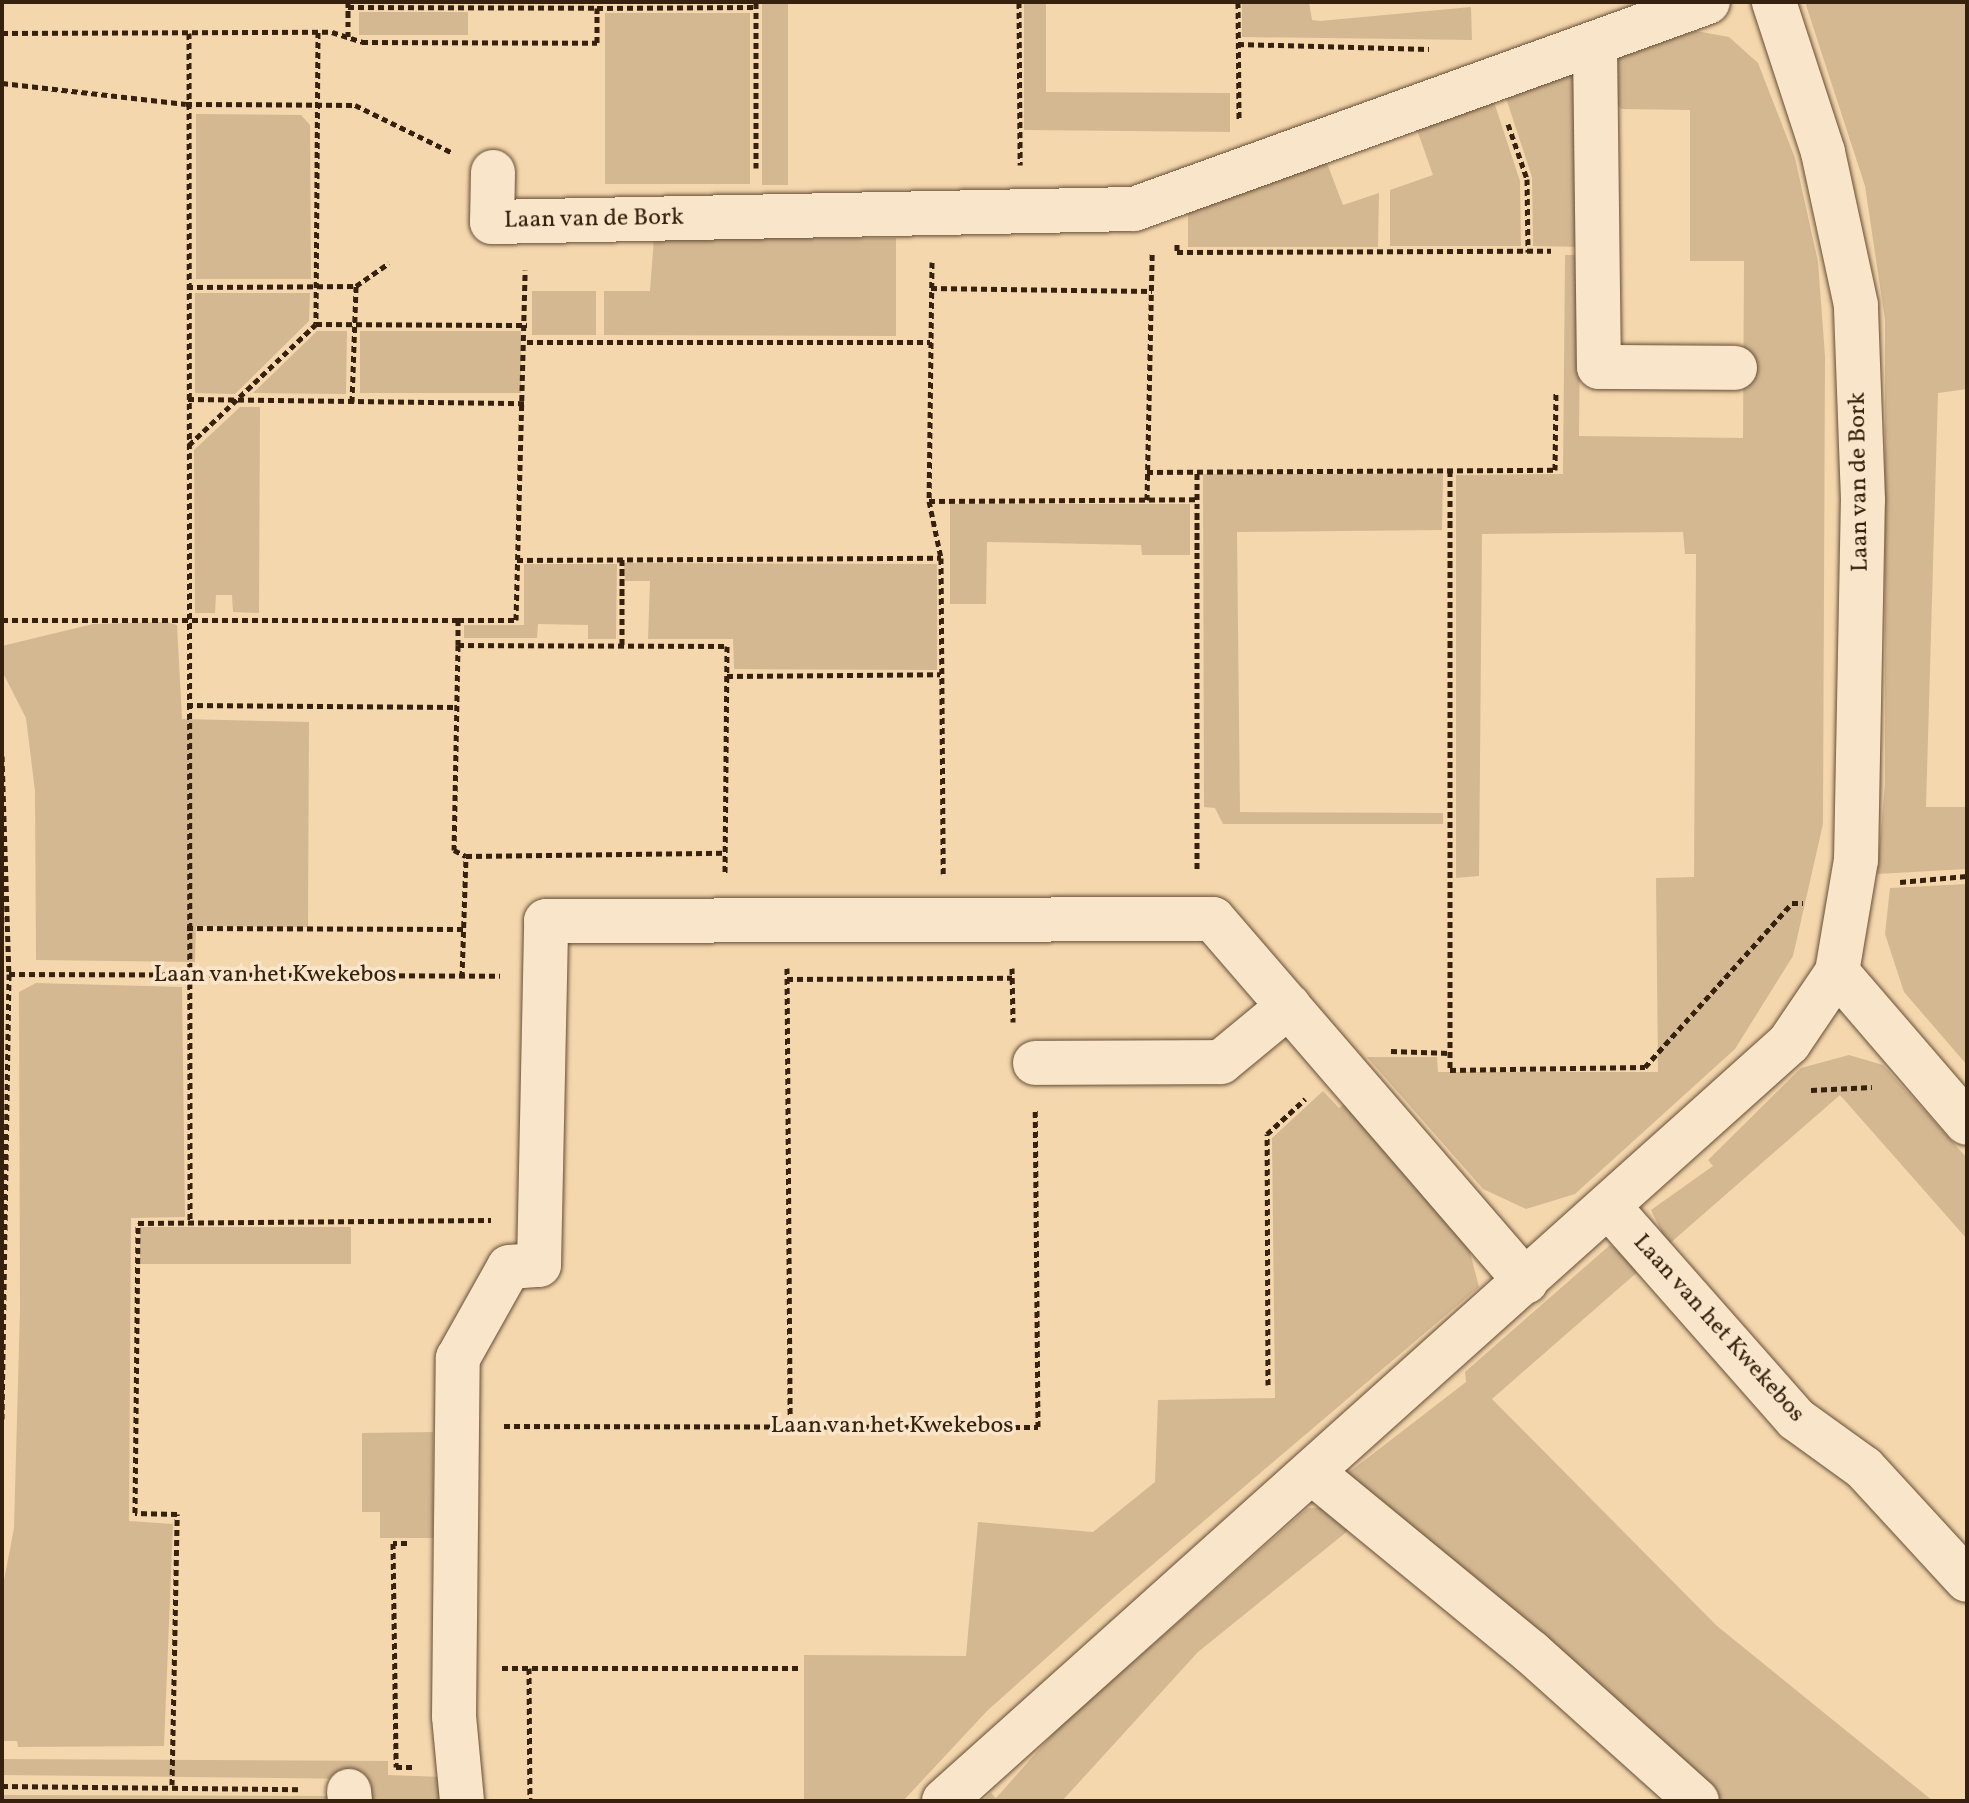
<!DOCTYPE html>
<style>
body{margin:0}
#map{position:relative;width:1969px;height:1803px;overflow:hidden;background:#f5d7ad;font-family:Vollkorn,serif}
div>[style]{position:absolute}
.green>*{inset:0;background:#d4b892;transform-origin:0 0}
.path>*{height:5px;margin-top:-2.5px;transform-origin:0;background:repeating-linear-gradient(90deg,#35210d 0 6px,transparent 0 10px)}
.roads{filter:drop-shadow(0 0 2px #654e35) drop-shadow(0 0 2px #654e35)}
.minor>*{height:44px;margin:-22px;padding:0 22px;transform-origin:22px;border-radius:22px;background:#f8e5ca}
span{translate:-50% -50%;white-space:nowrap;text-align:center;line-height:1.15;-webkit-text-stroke:7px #f8e5ca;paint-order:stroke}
.street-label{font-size:24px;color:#35210d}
.frame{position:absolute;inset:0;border:4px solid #35210d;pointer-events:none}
</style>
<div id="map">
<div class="green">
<i style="left:762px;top:2px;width:26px;height:183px"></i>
<i style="clip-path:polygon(1024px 2px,1046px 2px,1046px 92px,1230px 93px,1230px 132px,1024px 130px)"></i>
<i style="clip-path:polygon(1242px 2px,1309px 2px,1312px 20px,1320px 21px,1471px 7px,1472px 40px,1242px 37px)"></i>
<i style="clip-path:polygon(1805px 2px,1967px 2px,1967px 389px,1938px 393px,1926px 807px,1967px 807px,1967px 869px,1877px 874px,1885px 784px,1885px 320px,1865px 186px)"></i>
<i style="left:359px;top:12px;width:109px;height:23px"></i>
<i style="left:605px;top:13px;width:145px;height:171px"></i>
<i style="clip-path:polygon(1696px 31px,1729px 37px,1758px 63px,1795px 158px,1818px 262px,1825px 356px,1823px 824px,1793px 956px,1735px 1049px,1575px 1194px,1526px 1209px,1483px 1189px,1367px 1057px,1437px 1057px,1438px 1072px,1658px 1072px,1656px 878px,1694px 877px,1696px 554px,1685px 554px,1683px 532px,1482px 534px,1479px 876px,1456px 878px,1456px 475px,1563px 474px,1565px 255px,1581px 255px,1579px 436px,1743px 438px,1744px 261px,1690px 261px,1690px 110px,1621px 109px,1612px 99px,1615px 56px)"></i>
<i style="clip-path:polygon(1572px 72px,1582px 85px,1581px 247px,1533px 246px,1532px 177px,1505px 95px)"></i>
<i style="clip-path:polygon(1493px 99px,1520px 181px,1521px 246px,1390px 246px,1390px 190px,1433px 175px,1417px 130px)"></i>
<i style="clip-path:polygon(196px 114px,301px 115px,310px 125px,311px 279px,196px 279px)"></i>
<i style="clip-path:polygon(1325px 158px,1343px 205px,1379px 193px,1378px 247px,1188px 247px,1188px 206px)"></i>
<i style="clip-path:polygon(654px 237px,896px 238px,896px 336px,604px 335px,604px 291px,650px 291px)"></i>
<i style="left:532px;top:291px;width:64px;height:44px"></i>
<i style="clip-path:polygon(195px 293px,310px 293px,309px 321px,235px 394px,195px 393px)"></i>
<i style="clip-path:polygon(317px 331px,347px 331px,346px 394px,253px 393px)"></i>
<i style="left:360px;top:331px;width:161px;height:62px"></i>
<i style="clip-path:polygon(240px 407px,260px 407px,259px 613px,233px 612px,232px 595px,216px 595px,215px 613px,195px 613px,194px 450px)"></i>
<i style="clip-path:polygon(1203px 474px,1443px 474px,1442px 530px,1237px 532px,1240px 812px,1443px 813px,1443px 824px,1223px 824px,1215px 808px,1204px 807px)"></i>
<i style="clip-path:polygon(950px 504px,1190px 504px,1190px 555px,1142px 555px,1141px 545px,987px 542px,986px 604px,950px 604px)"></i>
<i style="clip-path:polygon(624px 563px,937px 564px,937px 670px,734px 669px,733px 639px,648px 639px,650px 581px,625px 581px)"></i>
<i style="clip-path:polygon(524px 564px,617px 564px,616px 639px,588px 639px,588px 625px,538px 624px,537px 638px,464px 638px,464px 625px,524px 625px)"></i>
<i style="clip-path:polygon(167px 622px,177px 625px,182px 719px,309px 722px,308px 927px,196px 926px,195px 962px,36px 960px,35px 791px,26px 718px,2px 671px,2px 646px,93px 624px)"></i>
<i style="clip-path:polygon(1967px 884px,1967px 1065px,1904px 992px,1885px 934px,1890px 888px)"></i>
<i style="clip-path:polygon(36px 983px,182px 987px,185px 1217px,131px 1218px,129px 1521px,173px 1524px,164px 1746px,18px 1747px,17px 1741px,2px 1741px,2px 1591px,14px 1528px,20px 1309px,19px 992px)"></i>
<i style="clip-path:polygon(1849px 1055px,1883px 1065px,1967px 1158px,1967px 1239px,1840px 1095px,1668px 1245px,1651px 1210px,1713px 1166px,1708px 1160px,1801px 1068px)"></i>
<i style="clip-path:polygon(1323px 1091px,1339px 1108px,1354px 1097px,1466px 1237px,1479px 1287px,1111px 1600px,987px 1711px,903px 1801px,804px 1801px,804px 1655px,966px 1656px,978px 1522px,1093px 1532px,1155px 1482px,1158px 1400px,1275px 1398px,1272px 1138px)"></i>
<i style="left:140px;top:1227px;width:211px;height:37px"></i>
<i style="clip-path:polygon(1610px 1245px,1641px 1269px,1492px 1399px,1717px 1626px,1933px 1801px,1713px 1801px,1349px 1483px,1348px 1473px,1466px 1382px,1465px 1372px)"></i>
<i style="clip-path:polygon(433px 1432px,433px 1538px,380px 1538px,380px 1512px,362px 1512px,362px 1433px)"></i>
<i style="clip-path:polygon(1328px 1507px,1354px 1526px,1198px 1652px,1062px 1801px,983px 1801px,991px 1793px,996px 1798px,1061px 1725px,1308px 1508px)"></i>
<i style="clip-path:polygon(2px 1759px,388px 1761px,388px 1775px,444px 1777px,444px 1801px,368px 1801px,367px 1779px,2px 1775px)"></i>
<i style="clip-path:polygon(2px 1795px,327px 1796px,327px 1801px,2px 1801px)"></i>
</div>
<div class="path">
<i style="left:1019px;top:2px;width:163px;rotate:89.6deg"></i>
<i style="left:1238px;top:2px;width:119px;rotate:89.5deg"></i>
<i style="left:348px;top:7px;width:249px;rotate:0.2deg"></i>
<i style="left:318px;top:32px;width:292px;rotate:90.4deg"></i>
<i style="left:316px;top:324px;width:211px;rotate:0.3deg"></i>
<i style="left:2px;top:33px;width:330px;rotate:-0.2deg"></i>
<i style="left:332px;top:32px;width:32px;rotate:18deg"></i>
<i style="left:362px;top:42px;width:235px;rotate:0.2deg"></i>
<i style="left:597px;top:43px;width:35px;rotate:-90deg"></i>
<i style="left:597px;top:8px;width:159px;rotate:-0.4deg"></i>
<i style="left:189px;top:33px;width:1191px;rotate:89.95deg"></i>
<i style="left:348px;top:37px;width:35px;rotate:-90deg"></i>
<i style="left:1238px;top:44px;width:191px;rotate:1.5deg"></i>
<i style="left:2px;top:83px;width:185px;rotate:6.5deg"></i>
<i style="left:186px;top:104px;width:169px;rotate:0.3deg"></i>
<i style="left:355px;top:105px;width:109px;rotate:26.1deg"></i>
<i style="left:1508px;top:124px;width:58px;rotate:70.9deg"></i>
<i style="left:1527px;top:179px;width:73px;rotate:89.2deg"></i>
<i style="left:756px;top:168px;width:166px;rotate:-90deg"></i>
<i style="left:1177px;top:244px;width:8px;rotate:90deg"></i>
<i style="left:1177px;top:252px;width:374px;rotate:-0.2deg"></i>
<i style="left:932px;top:262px;width:239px;rotate:90.7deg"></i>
<i style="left:929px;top:501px;width:58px;rotate:78.1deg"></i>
<i style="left:941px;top:558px;width:316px;rotate:89.6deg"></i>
<i style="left:187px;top:287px;width:169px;rotate:-0.3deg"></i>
<i style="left:356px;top:286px;width:40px;rotate:-34.9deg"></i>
<i style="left:931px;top:288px;width:221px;rotate:0.8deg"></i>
<i style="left:527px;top:342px;width:403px"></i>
<i style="left:188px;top:399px;width:338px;rotate:0.7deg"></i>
<i style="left:352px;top:402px;width:116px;rotate:-88deg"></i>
<i style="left:189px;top:445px;width:175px;rotate:-43.6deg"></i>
<i style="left:1450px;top:471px;width:599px;rotate:90deg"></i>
<i style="left:1450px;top:1070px;width:195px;rotate:-0.9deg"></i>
<i style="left:1645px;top:1067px;width:220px;rotate:-48.1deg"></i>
<i style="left:1792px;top:903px;width:11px"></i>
<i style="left:1147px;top:472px;width:408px;rotate:-0.3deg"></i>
<i style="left:1555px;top:470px;width:78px;rotate:-89.3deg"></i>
<i style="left:1197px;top:473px;width:399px;rotate:90deg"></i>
<i style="left:1147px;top:500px;width:248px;rotate:-88.8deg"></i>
<i style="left:929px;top:501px;width:268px;rotate:-0.4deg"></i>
<i style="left:517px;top:560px;width:424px;rotate:-0.3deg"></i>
<i style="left:2px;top:620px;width:456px"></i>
<i style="left:458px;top:620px;width:25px;rotate:90deg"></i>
<i style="left:458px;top:645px;width:269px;rotate:0.2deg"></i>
<i style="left:727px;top:646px;width:229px;rotate:90.5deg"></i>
<i style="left:458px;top:620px;width:58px"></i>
<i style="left:516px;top:620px;width:350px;rotate:-88.5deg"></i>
<i style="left:458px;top:645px;width:205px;rotate:91.1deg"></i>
<i style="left:454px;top:850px;width:13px;rotate:27deg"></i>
<i style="left:622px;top:645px;width:86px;rotate:-90deg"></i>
<i style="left:727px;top:676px;width:213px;rotate:-0.5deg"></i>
<i style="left:187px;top:705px;width:269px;rotate:0.4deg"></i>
<i style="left:2px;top:756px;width:218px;rotate:88.2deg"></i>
<i style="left:9px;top:974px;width:445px;rotate:90.9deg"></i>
<i style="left:1900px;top:882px;width:67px;rotate:-5.1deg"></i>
<i style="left:187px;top:928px;width:276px;rotate:0.2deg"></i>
<i style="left:787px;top:968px;width:459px;rotate:89.6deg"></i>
<i style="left:1012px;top:968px;width:54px;rotate:88.9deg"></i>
<i style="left:9px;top:974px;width:491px;rotate:0.2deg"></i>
<i style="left:462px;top:977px;width:121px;rotate:-88.1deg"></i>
<i style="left:466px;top:856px;width:259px;rotate:-0.7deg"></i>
<i style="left:787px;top:979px;width:225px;rotate:-0.3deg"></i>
<i style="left:1391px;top:1051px;width:59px;rotate:1.9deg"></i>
<i style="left:1811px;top:1090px;width:61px;rotate:-2.8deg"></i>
<i style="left:1268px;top:1385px;width:251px;rotate:-90.2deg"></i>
<i style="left:1267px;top:1134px;width:52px;rotate:-42.6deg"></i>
<i style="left:504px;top:1426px;width:534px;rotate:0.11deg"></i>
<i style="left:1038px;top:1427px;width:317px;rotate:-90.5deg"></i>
<i style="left:407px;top:1543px;width:14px;rotate:180deg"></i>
<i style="left:393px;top:1543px;width:224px;rotate:89.2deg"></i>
<i style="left:396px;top:1767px;width:17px"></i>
<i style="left:502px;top:1668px;width:299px"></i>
<i style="left:529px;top:1668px;width:133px;rotate:89.6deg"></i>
<i style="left:172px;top:1785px;width:271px;rotate:-88.9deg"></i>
<i style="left:177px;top:1514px;width:42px;rotate:-178.6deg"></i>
<i style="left:135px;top:1513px;width:290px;rotate:-89.4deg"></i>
<i style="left:138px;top:1223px;width:353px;rotate:-0.5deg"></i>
<i style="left:2px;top:1786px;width:299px;rotate:0.6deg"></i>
</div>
<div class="roads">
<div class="minor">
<i style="left:1595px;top:45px;width:322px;rotate:89.3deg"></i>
<i style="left:1599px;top:367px;width:136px;rotate:0.4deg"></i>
<i style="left:493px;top:172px;width:50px;rotate:91.1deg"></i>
<i style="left:492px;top:222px;width:642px;rotate:-1.16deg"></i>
<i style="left:1134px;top:209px;width:610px;rotate:-19.83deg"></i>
<i style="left:1837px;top:972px;width:199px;rotate:49.3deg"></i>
<i style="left:1035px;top:1063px;width:186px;rotate:-0.3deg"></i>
<i style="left:1221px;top:1062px;width:88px;rotate:-39.5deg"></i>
<i style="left:1610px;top:1208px;width:281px;rotate:48.6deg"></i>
<i style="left:1796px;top:1419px;width:84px;rotate:35.8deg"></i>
<i style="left:1864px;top:1468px;width:152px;rotate:47.4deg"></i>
<i style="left:1314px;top:1474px;width:281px;rotate:39.4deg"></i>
<i style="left:1531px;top:1652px;width:223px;rotate:41.9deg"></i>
<i style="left:349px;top:1791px;width:10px;rotate:84deg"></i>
<i style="left:462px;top:1801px;width:85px;rotate:-95.4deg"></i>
<i style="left:454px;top:1716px;width:358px;rotate:-89.4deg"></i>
<i style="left:458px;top:1358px;width:104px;rotate:-60.7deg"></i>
<i style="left:509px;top:1267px;width:30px;rotate:-4deg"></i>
<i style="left:539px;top:1265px;width:344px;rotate:-88.8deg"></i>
<i style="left:546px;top:921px;width:667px;rotate:-0.17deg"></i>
<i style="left:1213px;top:919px;width:479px;rotate:49.2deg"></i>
<i style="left:944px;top:1801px;width:1135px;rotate:-41.89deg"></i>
<i style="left:1789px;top:1043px;width:86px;rotate:-55.9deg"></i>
<i style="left:1837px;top:972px;width:114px;rotate:-80.4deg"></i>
<i style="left:1856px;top:860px;width:360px;rotate:-88.9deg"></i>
<i style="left:1863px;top:500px;width:195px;rotate:-92.1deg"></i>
<i style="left:1856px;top:305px;width:157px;rotate:-102.2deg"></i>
<i style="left:1823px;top:152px;width:158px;rotate:-108.1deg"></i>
</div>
</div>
<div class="street-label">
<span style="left:594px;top:220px;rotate:-1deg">Laan van de Bork</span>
<span style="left:1860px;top:482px;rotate:-91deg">Laan van de Bork</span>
<span style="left:275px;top:976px">Laan van het Kwekebos</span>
<span style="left:1718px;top:1329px;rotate:48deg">Laan van het Kwekebos</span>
<span style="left:892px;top:1427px">Laan van het Kwekebos</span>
</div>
<div class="frame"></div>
</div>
